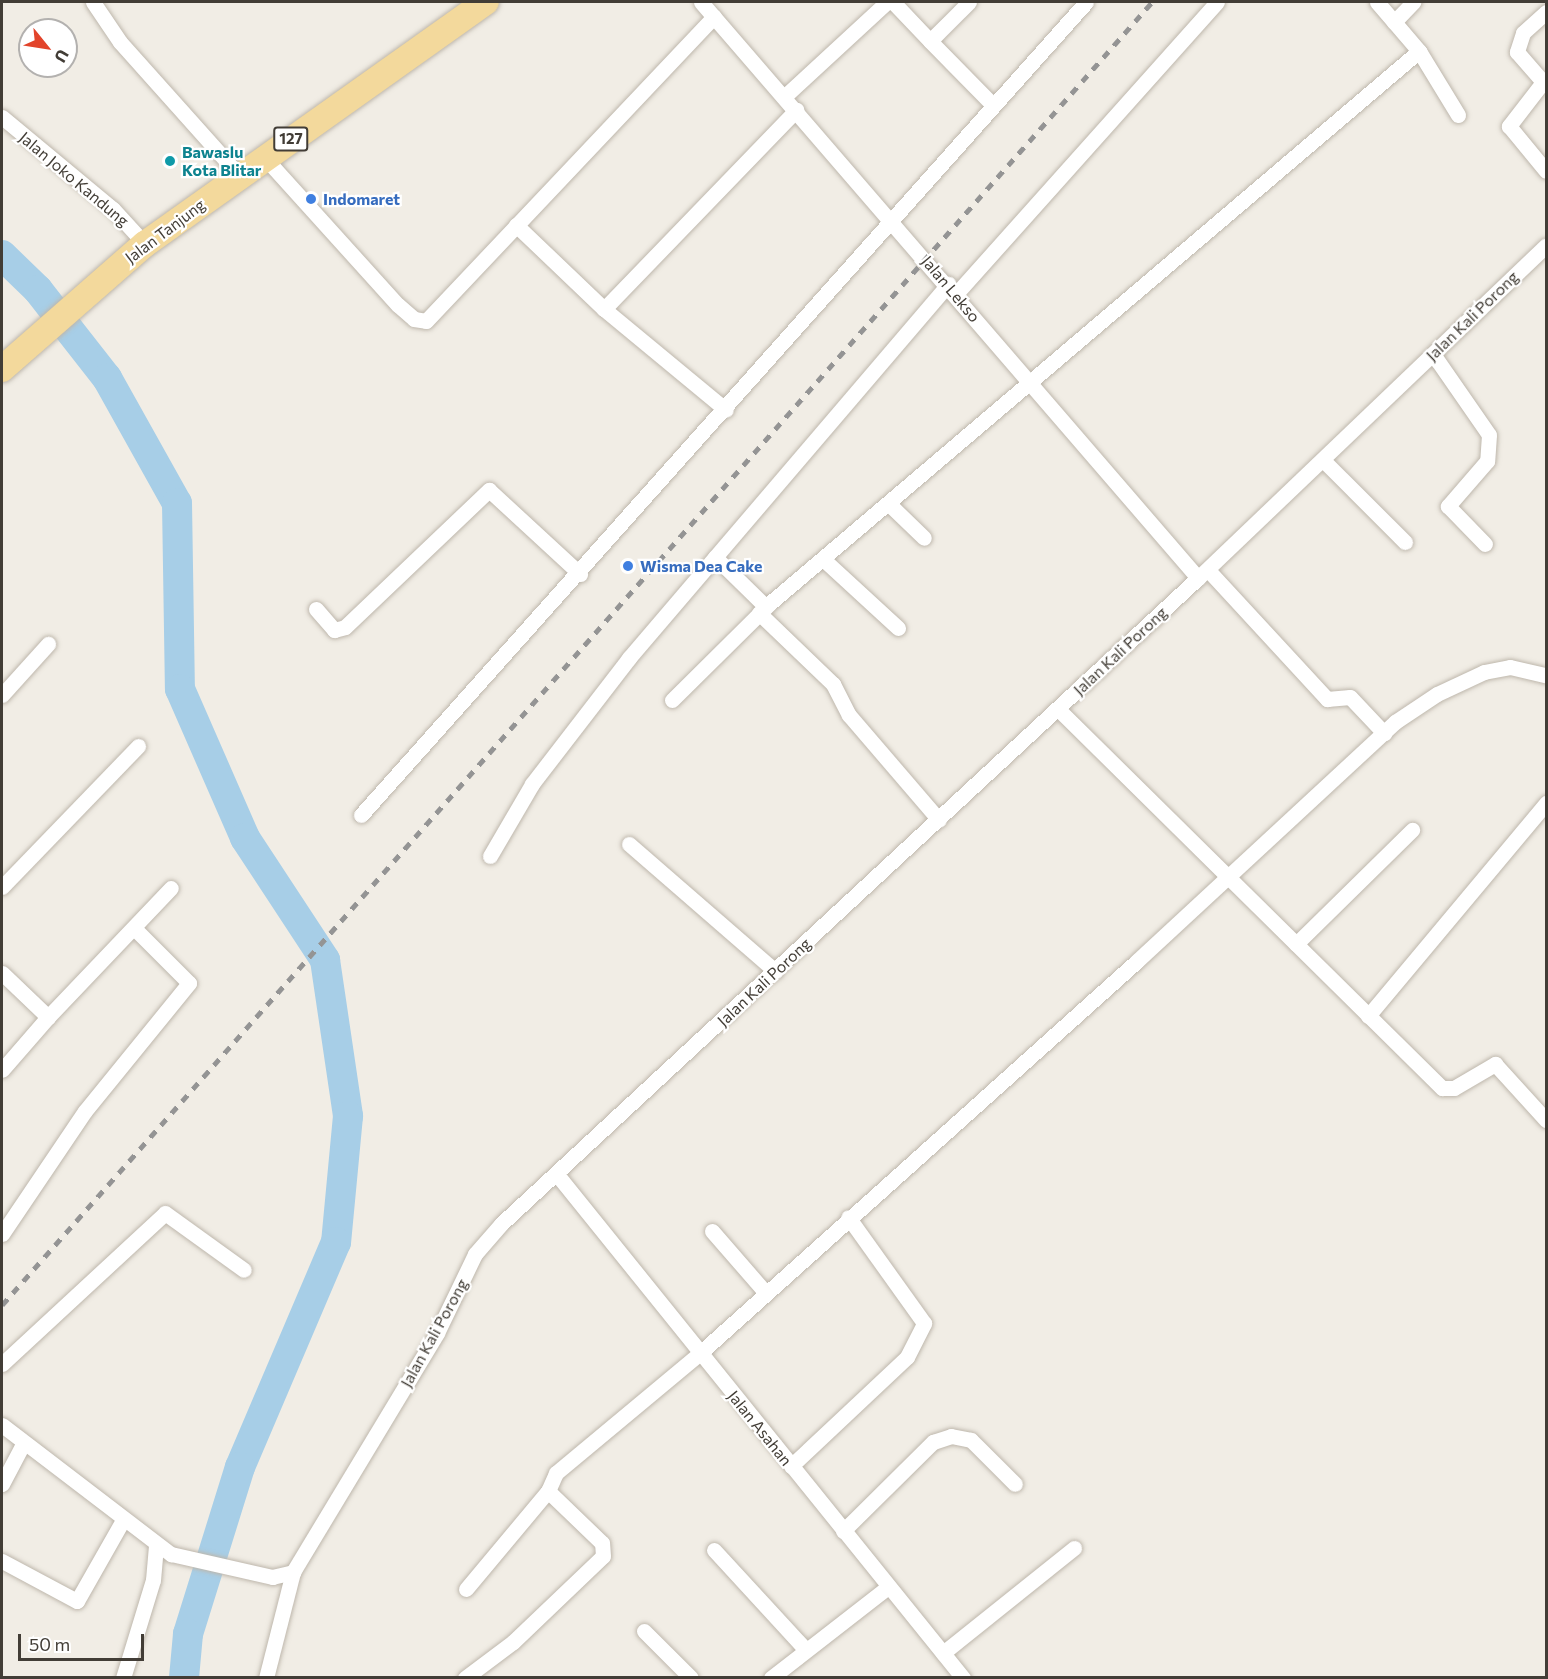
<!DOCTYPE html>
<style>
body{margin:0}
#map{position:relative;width:1548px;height:1679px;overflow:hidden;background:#f1ede5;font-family:Commissioner,sans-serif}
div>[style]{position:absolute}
.river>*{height:30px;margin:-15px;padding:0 15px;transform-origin:15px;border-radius:15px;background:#a7cee7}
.roads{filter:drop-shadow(0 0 2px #beb7ac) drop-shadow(0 0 2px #beb7ac)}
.street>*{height:15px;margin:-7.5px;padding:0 7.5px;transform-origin:7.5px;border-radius:7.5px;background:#fff}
.primary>*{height:26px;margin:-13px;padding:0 13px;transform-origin:13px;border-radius:13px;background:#f3d99c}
.rail>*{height:4.5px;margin-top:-2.25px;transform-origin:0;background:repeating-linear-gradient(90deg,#949494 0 8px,transparent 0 16px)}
.dots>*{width:16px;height:16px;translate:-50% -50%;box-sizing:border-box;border:3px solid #fff;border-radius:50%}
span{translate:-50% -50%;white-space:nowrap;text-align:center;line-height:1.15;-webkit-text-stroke:4.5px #fff;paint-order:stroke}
.shield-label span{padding:2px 4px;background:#fff;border:2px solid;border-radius:4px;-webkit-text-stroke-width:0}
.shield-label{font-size:15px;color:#423d36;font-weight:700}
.culture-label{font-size:16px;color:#0d838f;font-weight:700}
.left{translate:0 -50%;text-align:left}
.street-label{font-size:16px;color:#423d36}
.shop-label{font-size:16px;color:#366cbe;font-weight:700}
.frame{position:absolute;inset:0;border:3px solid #423d36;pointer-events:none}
.north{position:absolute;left:18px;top:18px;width:60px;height:60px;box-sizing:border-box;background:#fff;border:2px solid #b3b1af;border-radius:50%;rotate:120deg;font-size:16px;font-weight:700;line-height:24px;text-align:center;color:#423d36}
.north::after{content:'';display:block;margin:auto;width:21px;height:27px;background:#e2442b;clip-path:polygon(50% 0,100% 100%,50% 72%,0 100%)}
.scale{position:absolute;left:18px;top:1634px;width:126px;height:27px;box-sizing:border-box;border:3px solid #423d36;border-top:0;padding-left:8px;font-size:18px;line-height:21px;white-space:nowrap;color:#423d36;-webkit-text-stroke:4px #fff;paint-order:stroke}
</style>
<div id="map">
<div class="river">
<i style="left:2px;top:255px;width:50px;rotate:44.2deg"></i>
<i style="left:38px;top:290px;width:112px;rotate:51.9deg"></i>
<i style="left:107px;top:378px;width:143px;rotate:60.8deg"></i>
<i style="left:177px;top:503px;width:186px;rotate:89.1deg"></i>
<i style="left:180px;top:689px;width:163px;rotate:66.4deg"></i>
<i style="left:245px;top:838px;width:146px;rotate:56.7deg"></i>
<i style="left:325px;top:960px;width:158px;rotate:81.6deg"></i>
<i style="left:348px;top:1116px;width:127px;rotate:95.4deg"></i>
<i style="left:336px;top:1242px;width:245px;rotate:113.1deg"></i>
<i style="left:240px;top:1467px;width:175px;rotate:107.3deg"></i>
<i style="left:188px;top:1634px;width:44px;rotate:95.2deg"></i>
</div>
<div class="roads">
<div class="street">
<i style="left:93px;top:2px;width:48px;rotate:56deg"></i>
<i style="left:120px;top:42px;width:180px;rotate:48.2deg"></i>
<i style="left:701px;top:2px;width:761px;rotate:49.21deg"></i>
<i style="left:893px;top:2px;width:54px;rotate:46.5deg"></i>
<i style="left:969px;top:2px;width:55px;rotate:135deg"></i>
<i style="left:930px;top:41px;width:88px;rotate:45.5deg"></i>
<i style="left:1377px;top:2px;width:65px;rotate:49.4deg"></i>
<i style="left:1419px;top:51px;width:75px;rotate:58.6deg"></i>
<i style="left:1546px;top:12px;width:31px;rotate:138deg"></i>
<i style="left:1523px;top:33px;width:20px;rotate:108deg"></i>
<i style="left:1517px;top:52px;width:40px;rotate:49deg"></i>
<i style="left:1543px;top:82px;width:56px;rotate:127.7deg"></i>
<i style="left:1509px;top:126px;width:58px;rotate:50.6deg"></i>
<i style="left:1394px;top:22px;width:28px;rotate:-46deg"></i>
<i style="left:785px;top:96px;width:139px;rotate:-42.7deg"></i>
<i style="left:2px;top:117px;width:144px;rotate:39.7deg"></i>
<i style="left:113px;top:209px;width:47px;rotate:47.6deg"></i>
<i style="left:265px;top:158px;width:198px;rotate:47.9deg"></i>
<i style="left:398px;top:305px;width:21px;rotate:41deg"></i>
<i style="left:414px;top:319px;width:12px;rotate:9deg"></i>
<i style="left:426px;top:321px;width:419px;rotate:-46.6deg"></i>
<i style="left:516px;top:225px;width:122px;rotate:43.7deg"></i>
<i style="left:604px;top:309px;width:277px;rotate:-46deg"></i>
<i style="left:955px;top:295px;width:393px;rotate:-48.2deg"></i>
<i style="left:604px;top:309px;width:158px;rotate:39.6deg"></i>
<i style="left:1433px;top:354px;width:98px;rotate:55.3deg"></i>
<i style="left:1489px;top:435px;width:26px;rotate:94deg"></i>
<i style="left:1487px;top:461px;width:60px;rotate:130.9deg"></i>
<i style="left:1448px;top:506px;width:53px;rotate:45.8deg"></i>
<i style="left:1323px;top:460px;width:116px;rotate:45deg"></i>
<i style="left:890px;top:505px;width:47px;rotate:44.1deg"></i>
<i style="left:715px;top:557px;width:71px;rotate:44.4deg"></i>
<i style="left:823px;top:559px;width:102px;rotate:42.6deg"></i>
<i style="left:1208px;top:570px;width:176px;rotate:47.3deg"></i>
<i style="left:1327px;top:699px;width:23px;rotate:-5deg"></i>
<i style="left:1350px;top:697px;width:50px;rotate:46.6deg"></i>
<i style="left:316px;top:609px;width:28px;rotate:49deg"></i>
<i style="left:334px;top:630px;width:11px;rotate:-15deg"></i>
<i style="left:345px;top:627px;width:199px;rotate:-43.6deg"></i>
<i style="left:489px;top:490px;width:124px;rotate:42.7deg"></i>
<i style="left:759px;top:613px;width:103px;rotate:43.8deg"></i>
<i style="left:833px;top:684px;width:35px;rotate:63deg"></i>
<i style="left:849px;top:715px;width:138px;rotate:49.4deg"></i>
<i style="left:2px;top:695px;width:69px;rotate:-48deg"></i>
<i style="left:672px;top:700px;width:138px;rotate:-44.7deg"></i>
<i style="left:770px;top:603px;width:852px;rotate:-40.38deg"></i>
<i style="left:1058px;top:709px;width:540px;rotate:44.62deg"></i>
<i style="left:1442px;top:1088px;width:12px"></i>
<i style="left:1454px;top:1088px;width:48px;rotate:-30.3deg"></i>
<i style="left:1495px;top:1064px;width:76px;rotate:47.7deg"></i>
<i style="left:361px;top:815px;width:1089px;rotate:-48.27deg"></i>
<i style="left:629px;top:844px;width:194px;rotate:41deg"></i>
<i style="left:490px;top:856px;width:83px;rotate:-59.7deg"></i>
<i style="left:532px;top:784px;width:159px;rotate:-52.4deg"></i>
<i style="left:629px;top:658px;width:492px;rotate:-49.5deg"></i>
<i style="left:2px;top:887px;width:196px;rotate:-46deg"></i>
<i style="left:1296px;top:944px;width:163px;rotate:-44.5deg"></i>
<i style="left:2px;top:973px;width:64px;rotate:43.7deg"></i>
<i style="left:48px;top:1017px;width:70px;rotate:131deg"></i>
<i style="left:1368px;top:1016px;width:278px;rotate:-50.1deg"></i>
<i style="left:48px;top:1017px;width:178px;rotate:-46.4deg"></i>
<i style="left:559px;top:1177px;width:644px;rotate:51.12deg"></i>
<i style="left:712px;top:1231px;width:81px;rotate:49deg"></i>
<i style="left:2px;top:1234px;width:148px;rotate:-56deg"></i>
<i style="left:85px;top:1111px;width:165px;rotate:-50.9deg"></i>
<i style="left:189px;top:983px;width:76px;rotate:-135deg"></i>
<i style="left:2px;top:1364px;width:222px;rotate:-42.8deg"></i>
<i style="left:165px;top:1213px;width:97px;rotate:35.8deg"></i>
<i style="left:2px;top:1425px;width:213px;rotate:37.4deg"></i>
<i style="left:171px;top:1554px;width:104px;rotate:12.8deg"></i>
<i style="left:272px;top:1577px;width:22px;rotate:-13deg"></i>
<i style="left:293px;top:1572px;width:279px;rotate:-58.9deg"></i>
<i style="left:437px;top:1333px;width:88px;rotate:-64.3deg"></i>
<i style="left:475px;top:1254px;width:40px;rotate:-49deg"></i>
<i style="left:501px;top:1224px;width:950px;rotate:-42.83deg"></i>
<i style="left:1198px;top:578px;width:481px;rotate:-43.7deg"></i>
<i style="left:791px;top:1466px;width:159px;rotate:-43.2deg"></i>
<i style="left:907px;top:1357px;width:38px;rotate:-63deg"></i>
<i style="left:924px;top:1323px;width:130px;rotate:-125.6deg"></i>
<i style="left:2px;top:1484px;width:45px;rotate:-62.3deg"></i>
<i style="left:843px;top:1531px;width:127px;rotate:-44.7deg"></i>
<i style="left:933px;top:1442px;width:19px;rotate:-18deg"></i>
<i style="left:951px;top:1436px;width:20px;rotate:11deg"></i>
<i style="left:971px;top:1440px;width:62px;rotate:45deg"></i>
<i style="left:714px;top:1550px;width:134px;rotate:47.4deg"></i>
<i style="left:2px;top:1561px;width:85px;rotate:28.1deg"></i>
<i style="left:77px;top:1601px;width:93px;rotate:-60.4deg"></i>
<i style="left:466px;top:1589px;width:128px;rotate:-50.1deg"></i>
<i style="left:644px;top:1631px;width:66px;rotate:45deg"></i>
<i style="left:943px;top:1653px;width:168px;rotate:-38.7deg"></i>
<i style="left:123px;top:1678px;width:102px;rotate:-73deg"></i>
<i style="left:153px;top:1580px;width:34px;rotate:-85deg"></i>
<i style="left:266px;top:1678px;width:109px;rotate:-75.7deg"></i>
<i style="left:465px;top:1678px;width:60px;rotate:-36.9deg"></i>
<i style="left:513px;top:1642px;width:124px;rotate:-43.7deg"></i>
<i style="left:603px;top:1556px;width:13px;rotate:-94deg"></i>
<i style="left:602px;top:1543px;width:75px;rotate:-136.1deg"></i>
<i style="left:548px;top:1491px;width:20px;rotate:-66deg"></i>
<i style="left:556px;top:1473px;width:187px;rotate:-39.8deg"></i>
<i style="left:700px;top:1353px;width:587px;rotate:-41.89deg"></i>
<i style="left:1137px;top:961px;width:352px;rotate:-42.8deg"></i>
<i style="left:1395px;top:722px;width:50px;rotate:-33.7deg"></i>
<i style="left:1437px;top:694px;width:52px;rotate:-25.1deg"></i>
<i style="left:1484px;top:672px;width:26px;rotate:-11deg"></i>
<i style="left:1510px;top:667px;width:37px;rotate:13deg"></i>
<i style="left:771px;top:1678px;width:148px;rotate:-37.9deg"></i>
</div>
<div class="primary">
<i style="left:2px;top:369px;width:190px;rotate:-41.2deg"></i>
<i style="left:145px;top:244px;width:418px;rotate:-35.4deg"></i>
</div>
</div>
<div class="rail">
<i style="left:2px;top:1305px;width:1738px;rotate:-48.57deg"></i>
</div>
<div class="dots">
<i style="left:170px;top:161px;background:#0f9aa8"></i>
<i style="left:311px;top:199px;background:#3f7fe0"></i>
<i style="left:628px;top:566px;background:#3f7fe0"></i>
</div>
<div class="shield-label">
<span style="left:291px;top:139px">127</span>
</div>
<div class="culture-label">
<span class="left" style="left:182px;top:161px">Bawaslu<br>Kota Blitar</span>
</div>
<div class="street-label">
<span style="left:74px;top:179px;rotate:40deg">Jalan Joko Kandung</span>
<span style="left:165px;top:231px;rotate:-37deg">Jalan Tanjung</span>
<span style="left:951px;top:289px;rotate:50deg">Jalan Lekso</span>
<span style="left:1472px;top:316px;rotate:-44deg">Jalan Kali Porong</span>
<span style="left:1120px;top:651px;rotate:-43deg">Jalan Kali Porong</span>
<span style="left:764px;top:982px;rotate:-43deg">Jalan Kali Porong</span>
<span style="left:434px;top:1333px;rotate:-61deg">Jalan Kali Porong</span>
<span style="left:760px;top:1428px;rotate:51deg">Jalan Asahan</span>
</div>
<div class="shop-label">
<span class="left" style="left:323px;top:199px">Indomaret</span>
<span class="left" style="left:640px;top:566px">Wisma Dea Cake</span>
</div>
<div class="frame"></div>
<div class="north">U</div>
<div class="scale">50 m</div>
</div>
